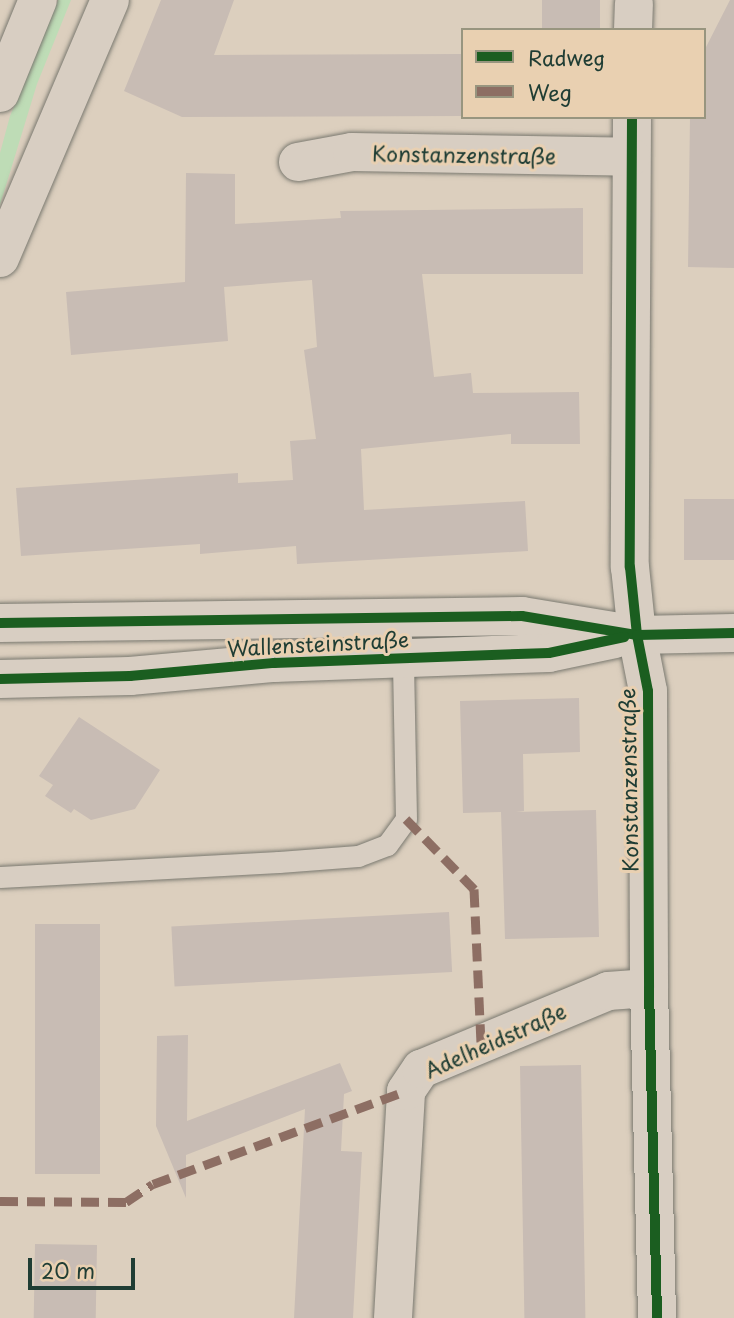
<!DOCTYPE html>
<meta charset="utf-8">
<style>
body{margin:0}
#map{position:relative;width:734px;height:1318px;overflow:hidden;background:#dccfbe;font-family:"Playpen Sans",sans-serif}
div>[style]{position:absolute}
.green>*{inset:0;background:#bedcb6}
.building>*{inset:0;background:#c8bcb4;transform-origin:0 0}
.roads{filter:drop-shadow(0 0 2px #7a7970) drop-shadow(0 0 2px #7a7970)}
.service>*{height:21px;margin:-10.5px;padding:0 10.5px;transform-origin:10.5px;border-radius:10.5px;background:#d8cec2}
.minor>*{height:38px;margin:-19px;padding:0 19px;transform-origin:19px;border-radius:19px;background:#d8cec2}
.tertiary>*{height:38px;margin:-19px;padding:0 19px;transform-origin:19px;border-radius:19px;background:#d8cec2}
.primary>*{height:38px;margin:-19px;padding:0 19px;transform-origin:19px;border-radius:19px;background:#d8cec2}
.quiet>*{height:9px;margin-top:-4.5px;transform-origin:0;background:repeating-linear-gradient(90deg,#8d6e63 0 18px,transparent 0 27px)}
.cycleway>*{height:10px;margin:-5px;padding:0 5px;transform-origin:5px;border-radius:5px;background:#1b5e20}
span{translate:-50% -50%;white-space:nowrap;text-align:center;line-height:1.15;-webkit-text-stroke:6px #e9d0b1;paint-order:stroke}
.street-label{font-size:21px;color:#1f3d34}
.legend{position:absolute;left:461px;top:28px;width:245px;height:91px;box-sizing:border-box;background:#e9d0b1;border:2px solid #98957f;margin:0;padding:9px 12px;list-style:none;font-size:21px;color:#1f3d34}
.legend li{display:flex;align-items:center;gap:14px;height:35px}
.legend b{width:35px;border:2px solid #98957f}
.scale{position:absolute;left:28px;top:1258px;width:107px;height:32px;box-sizing:border-box;border:4px solid #1f3d34;border-top:0;padding-left:9px;font-size:21px;line-height:24px;white-space:nowrap;color:#1f3d34;-webkit-text-stroke:5px #e9d0b1;paint-order:stroke}
</style>
<div id="map">
<div class="green">
<i style="clip-path:polygon(58px 0,71px 0,37px 84px,0 205px,0 153px,10px 116px)"></i>
</div>
<div class="building">
<i style="clip-path:polygon(161px 0,234px 0,214px 55px,463px 54px,463px 116px,182px 117px,124px 91px)"></i>
<i style="left:542px;top:0;width:58px;height:30px"></i>
<i style="clip-path:polygon(730px 0,734px 0,734px 268px,688px 267px,690px 117px,704px 117px,704px 51px)"></i>
<i style="clip-path:polygon(186px 173px,235px 174px,235px 224px,341px 218px,340px 211px,583px 208px,583px 274px,422px 274px,434px 377px,471px 373px,473px 393px,579px 392px,580px 444px,511px 444px,511px 434px,361px 449px,364px 510px,525px 501px,528px 551px,297px 564px,296px 546px,200px 554px,200px 544px,21px 556px,16px 488px,238px 473px,238px 483px,293px 480px,290px 441px,316px 439px,304px 350px,317px 347px,312px 280px,224px 287px,228px 341px,71px 355px,66px 292px,185px 282px)"></i>
<i style="left:734px;top:499px;width:61px;height:50px;rotate:90deg"></i>
<i style="clip-path:polygon(579px 698px,580px 752px,523px 754px,524px 811px,516px 812px,596px 810px,599px 937px,505px 939px,501px 812px,463px 813px,460px 701px)"></i>
<i style="clip-path:polygon(79px 717px,160px 770px,135px 809px,91px 820px,74px 809px,71px 813px,45px 796px,53px 785px,39px 776px)"></i>
<i style="left:449px;top:912px;width:60px;height:278px;rotate:87deg"></i>
<i style="left:35px;top:924px;width:65px;height:250px"></i>
<i style="clip-path:polygon(188px 1035px,187px 1121px,340px 1063px,352px 1091px,344px 1094px,341px 1151px,362px 1152px,353px 1318px,294px 1318px,305px 1109px,186px 1155px,186px 1198px,156px 1126px,157px 1036px)"></i>
<i style="left:581px;top:1065px;width:253px;height:61px;rotate:89deg"></i>
<i style="left:35px;top:1244px;width:62px;height:74px;rotate:1deg"></i>
</div>
<div class="roads">
<div class="service">
<i style="left:0;top:877px;width:279px;rotate:-3.1deg"></i>
<i style="left:279px;top:862px;width:79px;rotate:-4.3deg"></i>
<i style="left:358px;top:856px;width:31px;rotate:-21deg"></i>
<i style="left:387px;top:845px;width:32px;rotate:-54deg"></i>
<i style="left:406px;top:819px;width:162px;rotate:-91.1deg"></i>
<i style="left:403px;top:657px;width:38px;rotate:-96deg"></i>
</div>
<div class="minor">
<i style="left:633px;top:30px;width:26px;rotate:-88deg"></i>
<i style="left:632px;top:117px;width:450px;rotate:90.3deg"></i>
<i style="left:630px;top:567px;width:68px;rotate:84.1deg"></i>
<i style="left:637px;top:635px;width:57px;rotate:78.9deg"></i>
<i style="left:648px;top:691px;width:297px;rotate:89.8deg"></i>
<i style="left:649px;top:988px;width:330px;rotate:88.6deg"></i>
<i style="left:298px;top:162px;width:55px;rotate:-10.5deg"></i>
<i style="left:352px;top:152px;width:279px;rotate:1deg"></i>
<i style="left:393px;top:1318px;width:227px;rotate:-86.7deg"></i>
<i style="left:406px;top:1091px;width:27px;rotate:-56deg"></i>
<i style="left:421px;top:1069px;width:203px;rotate:-22.6deg"></i>
<i style="left:608px;top:991px;width:41px;rotate:-4.2deg"></i>
</div>
<div class="tertiary">
<i style="left:0;top:623px;width:522px;rotate:-0.77deg"></i>
<i style="left:522px;top:616px;width:117px;rotate:9.4deg"></i>
<i style="left:637px;top:635px;width:97px;rotate:-1.2deg"></i>
<i style="left:0;top:679px;width:130px;rotate:-1.3deg"></i>
<i style="left:130px;top:676px;width:145px;rotate:-5.2deg"></i>
<i style="left:274px;top:663px;width:275px;rotate:-2.1deg"></i>
<i style="left:549px;top:653px;width:67px;rotate:-12deg"></i>
</div>
<div class="primary">
<i style="left:0;top:93px;width:100px;rotate:-67.8deg"></i>
<i style="left:0;top:258px;width:280px;rotate:-66.9deg"></i>
</div>
</div>
<div class="quiet">
<i style="left:406px;top:819px;width:98px;rotate:45.8deg"></i>
<i style="left:474px;top:889px;width:155px;rotate:87.4deg"></i>
<i style="left:0;top:1201px;width:126px;rotate:0.5deg"></i>
<i style="left:126px;top:1202px;width:32px;rotate:-34deg"></i>
<i style="left:153px;top:1184px;width:270px;rotate:-20.2deg"></i>
</div>
<div class="cycleway">
<i style="left:632px;top:117px;width:450px;rotate:90.3deg"></i>
<i style="left:630px;top:567px;width:68px;rotate:84.1deg"></i>
<i style="left:637px;top:635px;width:57px;rotate:78.9deg"></i>
<i style="left:648px;top:691px;width:297px;rotate:89.8deg"></i>
<i style="left:649px;top:988px;width:330px;rotate:88.6deg"></i>
<i style="left:0;top:623px;width:522px;rotate:-0.77deg"></i>
<i style="left:522px;top:616px;width:117px;rotate:9.4deg"></i>
<i style="left:637px;top:635px;width:97px;rotate:-1.2deg"></i>
<i style="left:0;top:679px;width:130px;rotate:-1.3deg"></i>
<i style="left:130px;top:676px;width:145px;rotate:-5.2deg"></i>
<i style="left:274px;top:663px;width:275px;rotate:-2.1deg"></i>
<i style="left:549px;top:653px;width:77px;rotate:-12deg"></i>
</div>
<div class="street-label">
<span style="left:464px;top:154px;rotate:1deg">Konstanzenstraße</span>
<span style="left:318px;top:643px;rotate:-3deg">Wallensteinstraße</span>
<span style="left:628px;top:780px;rotate:-91deg">Konstanzenstraße</span>
<span style="left:495px;top:1040px;rotate:-24deg">Adelheidstraße</span>
</div>
<ul class="legend">
<li><b style="height:9px;background:#1b5e20"></b>Radweg</li>
<li><b style="height:9px;background:#8d6e63"></b>Weg</li>
</ul>
<div class="scale">20 m</div>
</div>
